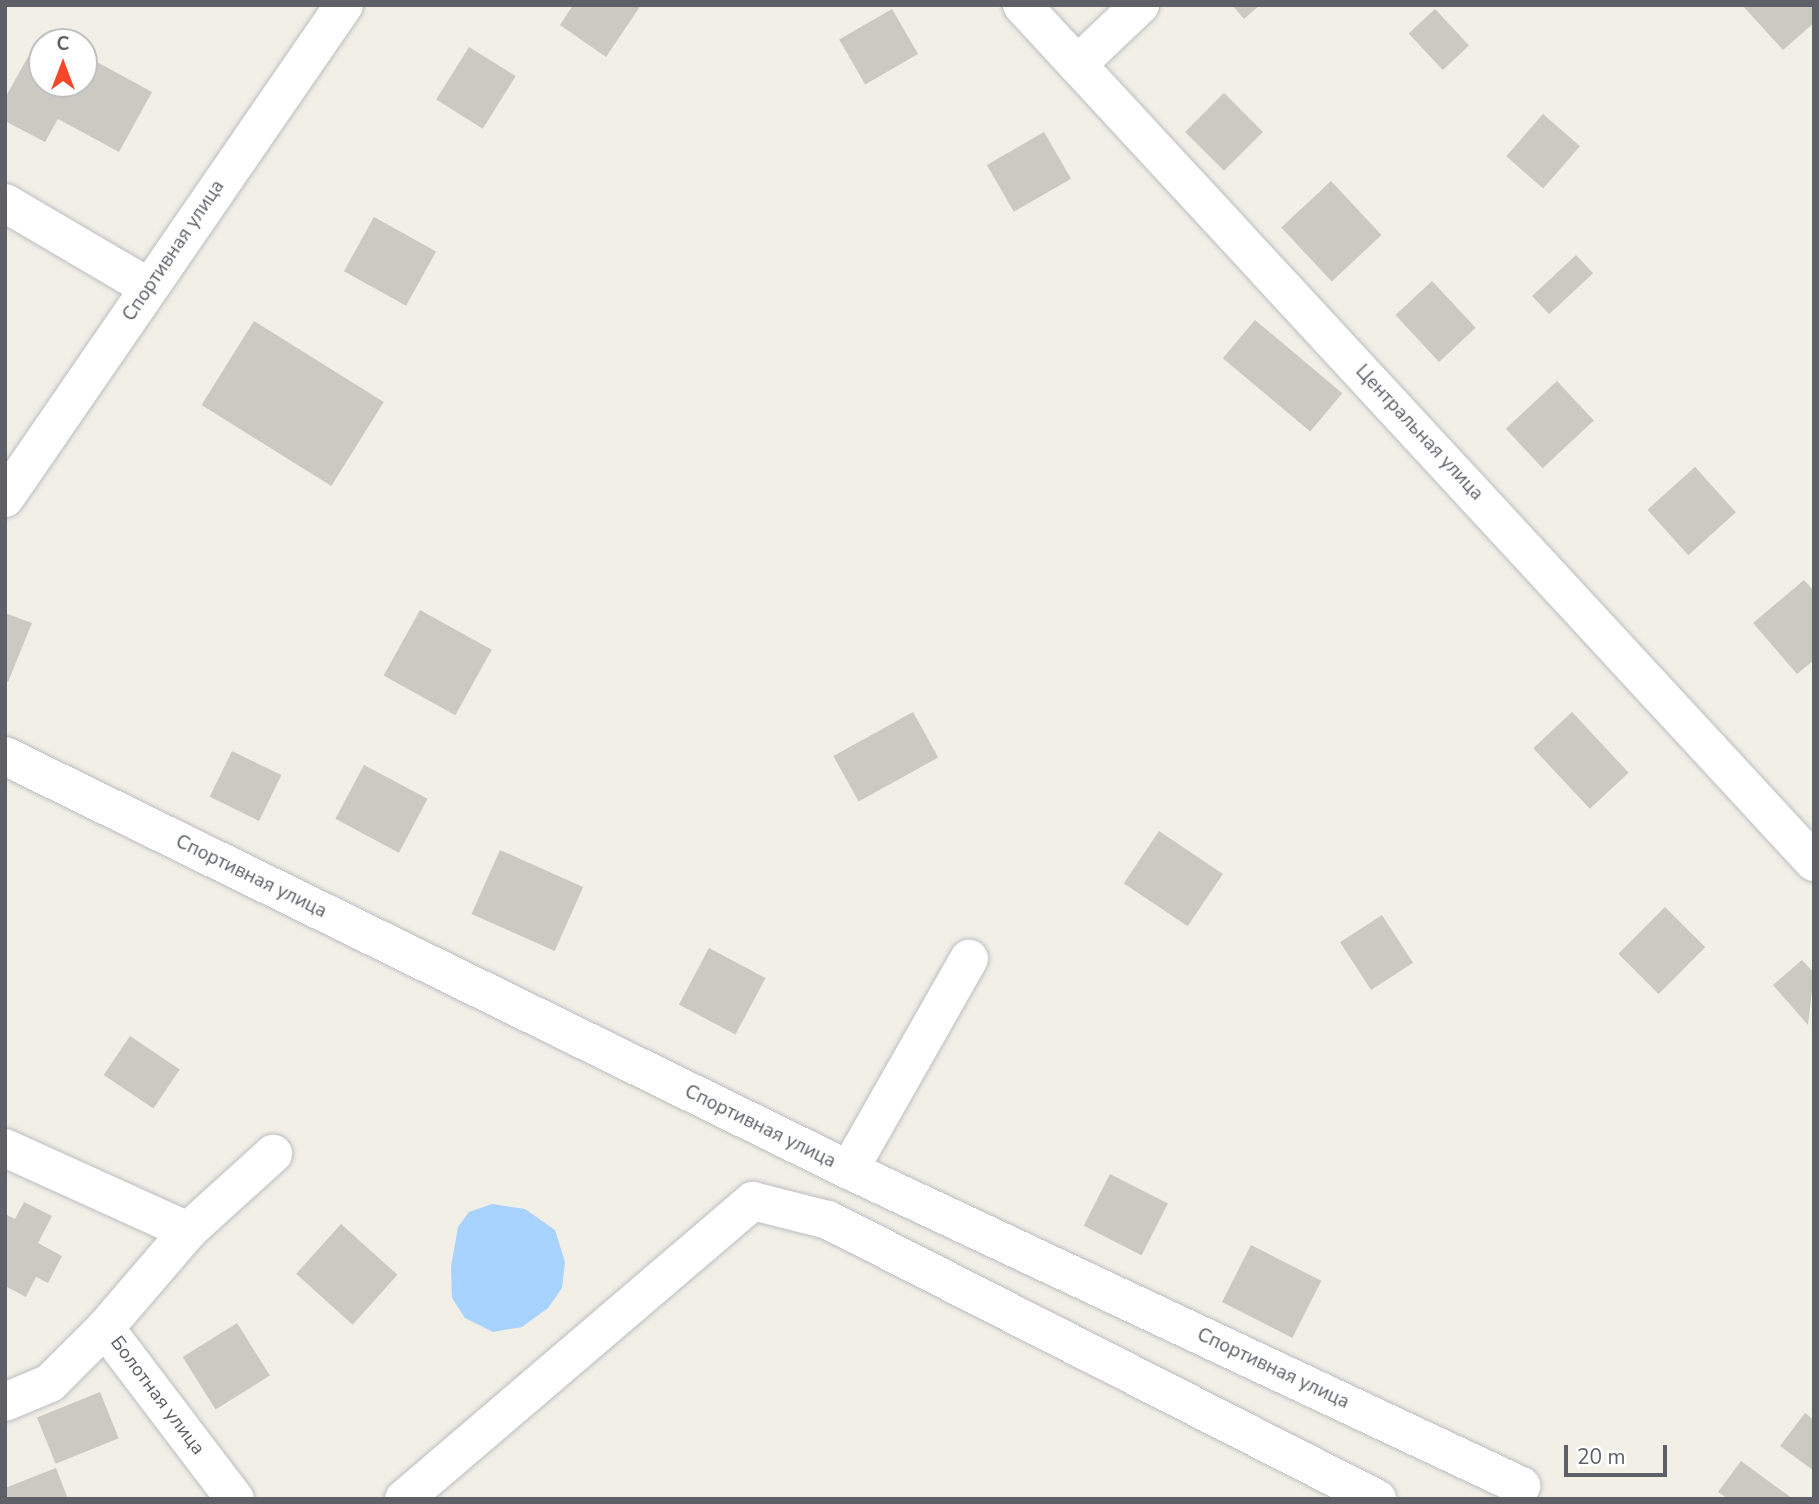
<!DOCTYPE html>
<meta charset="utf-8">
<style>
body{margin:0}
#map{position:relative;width:1819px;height:1504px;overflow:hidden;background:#f1efe6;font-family:"Nunito Sans",sans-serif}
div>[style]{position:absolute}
.water>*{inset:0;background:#a8d3ff}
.building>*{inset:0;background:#ccc9c3;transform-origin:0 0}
.roads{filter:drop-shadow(0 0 2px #babdc2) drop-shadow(0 0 2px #babdc2)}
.minor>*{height:38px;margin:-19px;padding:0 19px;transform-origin:19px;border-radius:19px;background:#fff}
span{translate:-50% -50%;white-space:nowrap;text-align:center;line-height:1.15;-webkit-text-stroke:6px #fff;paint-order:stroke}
.street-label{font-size:19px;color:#5d6167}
.frame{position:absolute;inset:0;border:7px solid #5d6167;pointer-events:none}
.north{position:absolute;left:28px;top:28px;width:70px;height:70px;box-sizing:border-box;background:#fff;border:2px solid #bec0c2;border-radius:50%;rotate:0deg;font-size:19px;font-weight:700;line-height:28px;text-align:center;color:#5d6167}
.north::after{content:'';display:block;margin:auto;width:24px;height:32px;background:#f44629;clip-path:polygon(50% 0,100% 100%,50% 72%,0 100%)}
.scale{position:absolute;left:1564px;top:1445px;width:103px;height:32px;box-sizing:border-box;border:4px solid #5d6167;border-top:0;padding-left:9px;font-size:21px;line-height:24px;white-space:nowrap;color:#5d6167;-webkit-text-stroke:5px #fff;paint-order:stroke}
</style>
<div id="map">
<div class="water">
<i style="clip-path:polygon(492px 1204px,525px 1209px,555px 1230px,565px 1262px,562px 1288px,548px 1308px,522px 1327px,493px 1332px,465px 1318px,452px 1298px,451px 1267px,458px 1227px,469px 1212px)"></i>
</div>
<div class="building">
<i style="clip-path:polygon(573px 5px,641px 5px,606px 57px,560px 25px)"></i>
<i style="clip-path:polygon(1232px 5px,1260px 5px,1244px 19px)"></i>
<i style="clip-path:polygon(1742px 5px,1814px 5px,1814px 23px,1783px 50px)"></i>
<i style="left:892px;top:9px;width:52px;height:61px;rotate:60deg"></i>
<i style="left:1435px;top:9px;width:50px;height:36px;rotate:47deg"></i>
<i style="left:469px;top:47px;width:55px;height:62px;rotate:32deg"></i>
<i style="clip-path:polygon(29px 55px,42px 62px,42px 84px,84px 84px,84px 55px,152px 92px,119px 152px,58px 119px,45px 142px,5px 121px,5px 98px)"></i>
<i style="left:1224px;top:93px;width:55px;height:55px;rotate:45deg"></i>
<i style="left:1543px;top:114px;width:49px;height:56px;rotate:41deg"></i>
<i style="left:1044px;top:132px;width:54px;height:66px;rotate:60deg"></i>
<i style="left:1331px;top:181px;width:74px;height:68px;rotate:47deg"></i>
<i style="left:374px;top:217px;width:71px;height:62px;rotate:29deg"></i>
<i style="left:1576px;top:255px;width:25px;height:60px;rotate:47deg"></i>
<i style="left:1432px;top:281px;width:64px;height:50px;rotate:47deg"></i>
<i style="left:1255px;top:320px;width:114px;height:50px;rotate:40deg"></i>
<i style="left:254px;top:321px;width:153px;height:99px;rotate:32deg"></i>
<i style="left:1557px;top:381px;width:54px;height:70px;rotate:47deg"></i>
<i style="left:1695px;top:467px;width:61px;height:64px;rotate:48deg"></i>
<i style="clip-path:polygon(1804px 580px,1814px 591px,1814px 660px,1797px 674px,1753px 623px)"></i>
<i style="left:420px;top:610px;width:82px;height:75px;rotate:29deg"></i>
<i style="clip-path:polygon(5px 613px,32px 623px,8px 682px,5px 681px)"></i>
<i style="left:913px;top:712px;width:52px;height:91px;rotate:61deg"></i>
<i style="left:1572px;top:712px;width:83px;height:53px;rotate:47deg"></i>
<i style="left:232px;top:751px;width:55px;height:51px;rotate:26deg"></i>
<i style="left:364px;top:765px;width:72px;height:61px;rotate:28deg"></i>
<i style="left:1159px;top:831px;width:77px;height:63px;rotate:34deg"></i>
<i style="left:500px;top:850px;width:91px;height:70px;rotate:24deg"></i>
<i style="left:1665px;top:907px;width:57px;height:66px;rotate:45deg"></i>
<i style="left:1382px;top:915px;width:57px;height:50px;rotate:57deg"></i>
<i style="left:709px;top:948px;width:64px;height:64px;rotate:28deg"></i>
<i style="clip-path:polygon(1802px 960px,1814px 973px,1808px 1025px,1773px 985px)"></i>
<i style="left:130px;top:1036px;width:60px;height:47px;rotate:34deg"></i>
<i style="left:1110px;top:1174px;width:65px;height:58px;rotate:27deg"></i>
<i style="clip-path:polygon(24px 1202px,52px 1216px,38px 1243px,62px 1256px,48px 1283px,36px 1277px,26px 1297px,5px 1286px,5px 1214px,15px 1219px)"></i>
<i style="left:341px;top:1224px;width:76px;height:67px;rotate:42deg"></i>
<i style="left:1251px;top:1245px;width:79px;height:64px;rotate:27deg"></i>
<i style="left:237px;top:1323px;width:62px;height:64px;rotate:58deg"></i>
<i style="left:100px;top:1392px;width:50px;height:68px;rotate:68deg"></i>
<i style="clip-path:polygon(1805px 1413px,1814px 1420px,1814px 1471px,1780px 1446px)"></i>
<i style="clip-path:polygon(1741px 1461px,1793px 1499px,1728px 1499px,1718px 1492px)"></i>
<i style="clip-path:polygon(56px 1468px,68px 1499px,5px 1499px,5px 1488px)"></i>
</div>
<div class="roads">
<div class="minor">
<i style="left:1022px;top:5px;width:1167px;rotate:47.26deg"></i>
<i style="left:1077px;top:65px;width:87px;rotate:-43.6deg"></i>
<i style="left:5px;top:203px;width:166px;rotate:30.4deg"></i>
<i style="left:5px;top:498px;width:598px;rotate:-55.49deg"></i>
<i style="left:5px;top:756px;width:940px;rotate:26.13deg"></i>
<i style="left:849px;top:1170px;width:743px;rotate:25.18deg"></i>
<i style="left:5px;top:1148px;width:201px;rotate:24.4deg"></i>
<i style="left:849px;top:1170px;width:243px;rotate:-60.4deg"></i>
<i style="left:105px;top:1328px;width:128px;rotate:-49.4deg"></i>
<i style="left:188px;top:1231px;width:115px;rotate:-42.2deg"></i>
<i style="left:5px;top:1402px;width:49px;rotate:-22.9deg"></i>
<i style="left:50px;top:1383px;width:78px;rotate:-45deg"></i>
<i style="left:105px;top:1328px;width:215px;rotate:52.8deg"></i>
<i style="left:404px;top:1499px;width:459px;rotate:-40.5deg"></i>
<i style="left:753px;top:1201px;width:77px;rotate:14.2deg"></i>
<i style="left:828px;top:1220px;width:616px;rotate:26.94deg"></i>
</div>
</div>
<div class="street-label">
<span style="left:174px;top:251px;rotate:-56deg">Спортивная улица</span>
<span style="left:1419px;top:433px;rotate:47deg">Центральная улица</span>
<span style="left:251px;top:877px;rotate:26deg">Спортивная улица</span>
<span style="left:760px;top:1127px;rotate:26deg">Спортивная улица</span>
<span style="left:1273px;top:1369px;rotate:25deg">Спортивная улица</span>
<span style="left:157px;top:1396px;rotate:53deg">Болотная улица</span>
</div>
<div class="frame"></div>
<div class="north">С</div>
<div class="scale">20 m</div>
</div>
